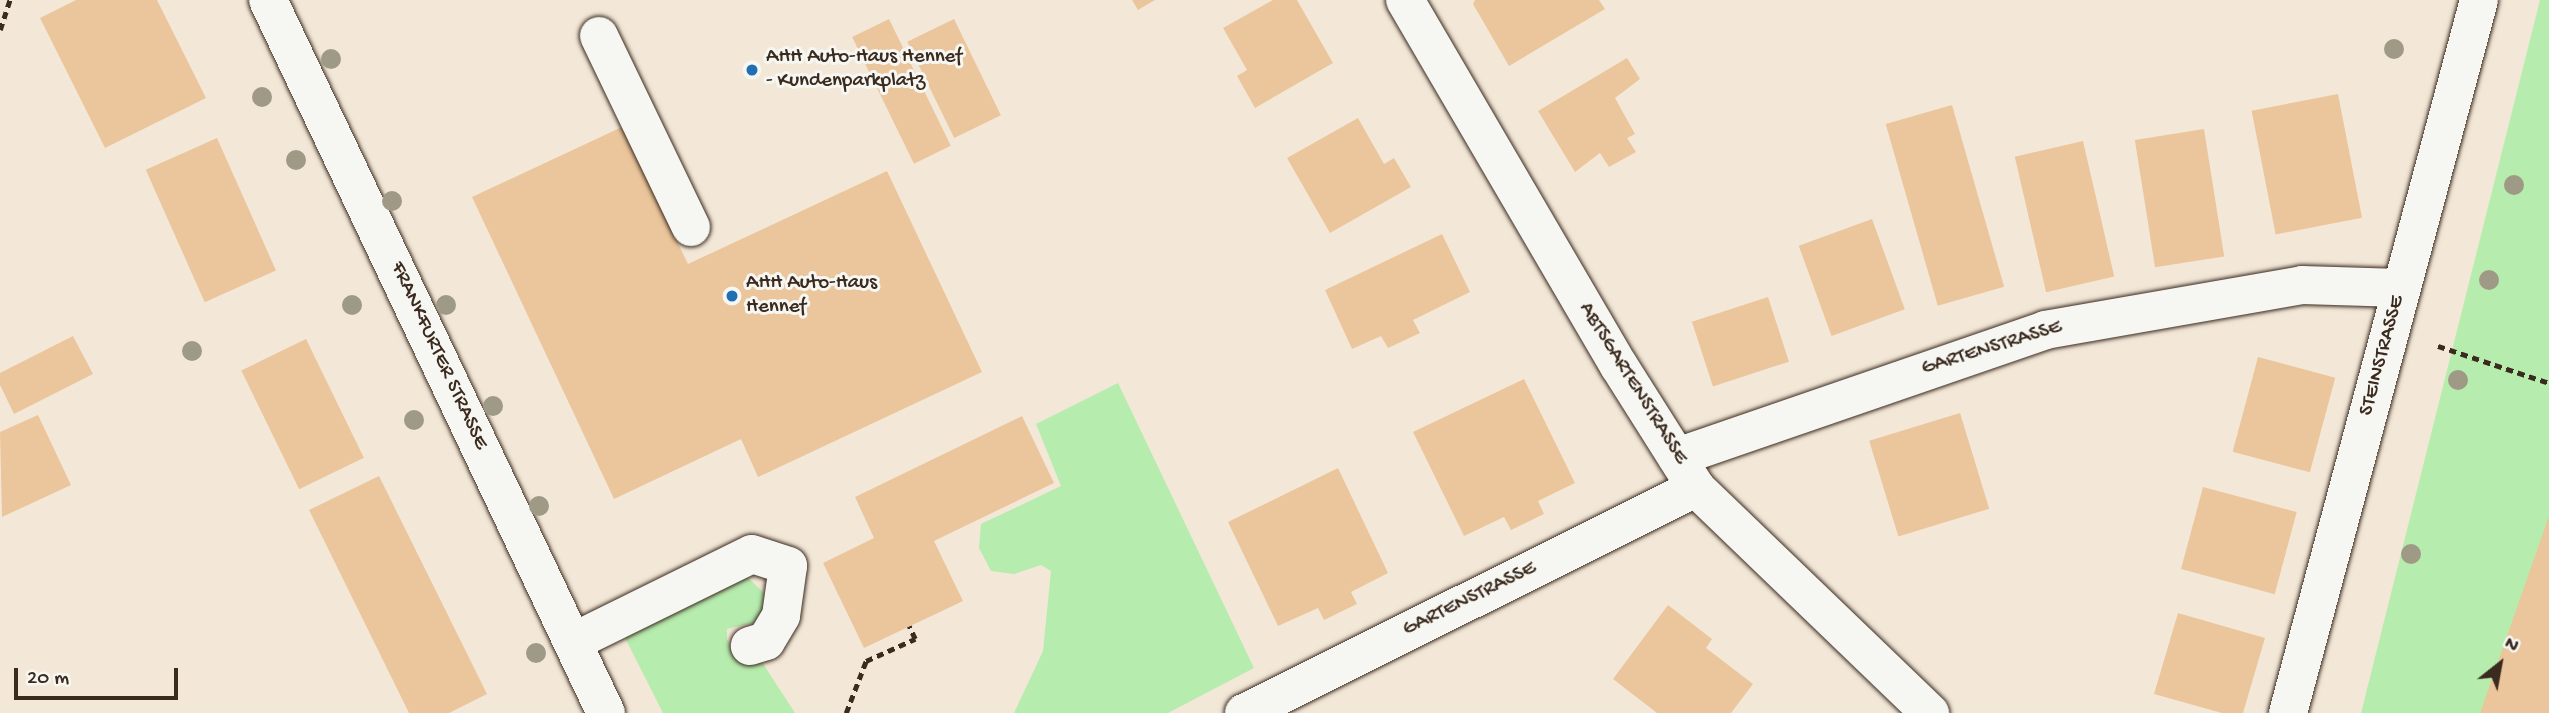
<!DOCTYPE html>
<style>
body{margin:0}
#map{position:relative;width:2549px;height:713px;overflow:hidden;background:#f3e8d8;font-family:"Gochi Hand",sans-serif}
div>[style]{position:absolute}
.green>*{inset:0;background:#b6ecae}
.building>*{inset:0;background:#ebc69c;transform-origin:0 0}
.path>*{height:4.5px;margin-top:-2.25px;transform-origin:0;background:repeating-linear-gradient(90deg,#3b2a1e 0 7px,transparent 0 12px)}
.roads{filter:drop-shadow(0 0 2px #3b2a1e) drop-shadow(0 0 2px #3b2a1e)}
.minor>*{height:38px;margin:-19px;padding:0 19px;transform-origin:19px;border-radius:19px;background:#f6f6f2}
.major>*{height:38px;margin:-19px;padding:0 19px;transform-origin:19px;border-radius:19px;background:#f6f6f2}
.trees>*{width:20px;height:20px;margin:-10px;border-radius:50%;background:#9f9a86}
.dots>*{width:19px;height:19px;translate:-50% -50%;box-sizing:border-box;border:4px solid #f6f6f2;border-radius:50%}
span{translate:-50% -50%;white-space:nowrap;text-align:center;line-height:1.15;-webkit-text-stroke:6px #f6f6f2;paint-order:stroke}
.poi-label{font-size:21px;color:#3b2a1e}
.left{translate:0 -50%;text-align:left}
.street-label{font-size:21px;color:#3b2a1e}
.north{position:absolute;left:2465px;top:629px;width:70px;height:70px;-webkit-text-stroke:5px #f6f6f2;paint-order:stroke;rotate:31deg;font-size:19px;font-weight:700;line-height:28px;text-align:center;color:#3b2a1e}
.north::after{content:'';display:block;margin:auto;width:24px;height:32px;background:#3b2a1e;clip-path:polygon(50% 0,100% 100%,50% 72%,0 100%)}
.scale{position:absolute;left:14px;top:668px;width:164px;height:32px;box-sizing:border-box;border:4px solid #3b2a1e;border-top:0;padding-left:9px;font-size:21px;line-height:24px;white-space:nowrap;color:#3b2a1e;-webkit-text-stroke:5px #f6f6f2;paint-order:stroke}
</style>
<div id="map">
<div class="green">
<i style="clip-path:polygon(2540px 0,2549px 0,2549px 713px,2361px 713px)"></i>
<i style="clip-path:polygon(1118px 383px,1254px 668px,1168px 713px,1014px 713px,1043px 651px,1051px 571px,1041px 565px,1014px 574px,991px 571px,979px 548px,981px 524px,1061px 486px,1036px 424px)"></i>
<i style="clip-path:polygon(737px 568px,774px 602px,768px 619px,727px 629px,727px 639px,740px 660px,762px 662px,795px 713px,663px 713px,619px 626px)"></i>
</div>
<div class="building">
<i style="clip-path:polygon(76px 0,157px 0,206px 98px,105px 148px,40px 18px)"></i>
<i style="clip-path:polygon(1132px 0,1155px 0,1138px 10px)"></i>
<i style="clip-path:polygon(1273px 0,1297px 0,1333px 63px,1255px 108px,1237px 76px,1247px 70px,1223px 28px)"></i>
<i style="clip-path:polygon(1475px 0,1599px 0,1605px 9px,1509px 66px,1473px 4px)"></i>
<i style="left:889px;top:19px;width:141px;height:41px;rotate:64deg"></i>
<i style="left:954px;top:19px;width:107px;height:52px;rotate:64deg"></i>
<i style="clip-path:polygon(1627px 58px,1640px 79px,1615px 98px,1635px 134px,1627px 138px,1636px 152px,1609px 167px,1600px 153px,1575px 172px,1538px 111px)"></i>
<i style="left:2338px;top:94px;width:126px;height:88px;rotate:79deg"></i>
<i style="left:1952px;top:105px;width:189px;height:69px;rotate:74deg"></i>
<i style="clip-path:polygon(1358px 118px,1384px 164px,1394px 158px,1411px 187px,1330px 233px,1287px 158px)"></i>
<i style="clip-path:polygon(622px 127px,688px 264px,887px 171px,982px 372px,758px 477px,741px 439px,614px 499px,472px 197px)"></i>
<i style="left:2204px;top:129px;width:129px;height:70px;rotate:81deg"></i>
<i style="left:217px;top:138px;width:145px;height:78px;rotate:66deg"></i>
<i style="left:2083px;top:141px;width:139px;height:70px;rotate:77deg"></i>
<i style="left:1872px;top:219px;width:96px;height:78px;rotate:70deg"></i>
<i style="clip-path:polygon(1442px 234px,1470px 292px,1413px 320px,1420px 333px,1388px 348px,1381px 336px,1352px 349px,1325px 290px)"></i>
<i style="left:1768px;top:297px;width:68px;height:80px;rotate:72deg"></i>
<i style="clip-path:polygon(73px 336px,93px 374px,14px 414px,0 385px,0 373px)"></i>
<i style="left:306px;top:339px;width:132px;height:72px;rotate:64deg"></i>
<i style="left:2258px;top:357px;width:80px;height:98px;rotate:15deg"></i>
<i style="clip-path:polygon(1524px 379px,1575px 483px,1538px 501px,1544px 514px,1511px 530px,1504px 517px,1464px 536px,1413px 432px)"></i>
<i style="left:1960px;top:413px;width:100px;height:95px;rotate:73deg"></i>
<i style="clip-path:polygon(38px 415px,71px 485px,2px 517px,0 432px)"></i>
<i style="clip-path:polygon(1022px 416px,1054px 483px,934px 541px,963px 601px,864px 648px,823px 563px,874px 538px,855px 497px)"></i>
<i style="clip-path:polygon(1338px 468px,1388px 573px,1351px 592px,1357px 604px,1324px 620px,1318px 608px,1278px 626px,1228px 522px)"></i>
<i style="clip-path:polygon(379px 476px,487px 694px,449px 713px,409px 713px,309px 510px)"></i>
<i style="left:2203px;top:487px;width:97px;height:85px;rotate:15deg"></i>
<i style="clip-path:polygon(2549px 516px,2549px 713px,2480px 713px)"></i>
<i style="clip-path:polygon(1668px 605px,1712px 639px,1706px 648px,1753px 684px,1731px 713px,1657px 713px,1613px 679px)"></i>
<i style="clip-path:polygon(2178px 613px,2265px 638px,2243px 713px,2222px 713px,2154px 694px)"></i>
</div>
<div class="path">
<i style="left:0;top:30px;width:32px;rotate:-72deg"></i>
<i style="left:2438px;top:346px;width:117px;rotate:18.4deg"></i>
<i style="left:846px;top:713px;width:56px;rotate:-69deg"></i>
<i style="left:866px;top:661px;width:54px;rotate:-24.2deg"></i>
<i style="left:915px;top:639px;width:14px;rotate:-115deg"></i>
</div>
<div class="roads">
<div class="minor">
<i style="left:1405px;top:0;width:424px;rotate:59.7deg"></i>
<i style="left:1619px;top:366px;width:144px;rotate:57.7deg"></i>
<i style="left:1696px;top:488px;width:325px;rotate:43.9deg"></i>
<i style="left:599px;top:36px;width:212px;rotate:64.3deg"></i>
<i style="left:1677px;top:457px;width:389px;rotate:-19deg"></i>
<i style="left:2045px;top:330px;width:261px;rotate:-9.9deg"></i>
<i style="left:2302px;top:285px;width:99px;rotate:1.7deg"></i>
<i style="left:573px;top:642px;width:199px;rotate:-26.2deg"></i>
<i style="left:752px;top:554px;width:38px;rotate:18deg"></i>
<i style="left:788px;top:566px;width:50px;rotate:98deg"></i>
<i style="left:781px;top:616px;width:29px;rotate:121deg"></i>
<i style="left:766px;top:641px;width:17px;rotate:163deg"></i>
<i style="left:1244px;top:713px;width:505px;rotate:-26.46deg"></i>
<i style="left:2288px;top:713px;width:738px;rotate:-75deg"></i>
</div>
<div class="major">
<i style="left:268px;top:0;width:789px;rotate:64.64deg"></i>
</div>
</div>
<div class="trees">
<i style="left:2394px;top:49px"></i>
<i style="left:331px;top:59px"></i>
<i style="left:262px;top:97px"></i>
<i style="left:296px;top:160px"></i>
<i style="left:2514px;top:185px"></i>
<i style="left:392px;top:201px"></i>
<i style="left:2489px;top:280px"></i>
<i style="left:352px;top:305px"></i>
<i style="left:446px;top:305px"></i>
<i style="left:192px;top:351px"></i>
<i style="left:2458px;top:380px"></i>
<i style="left:493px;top:406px"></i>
<i style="left:414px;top:420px"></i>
<i style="left:539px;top:506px"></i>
<i style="left:2411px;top:554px"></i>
<i style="left:536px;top:653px"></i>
</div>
<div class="dots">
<i style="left:752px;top:70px;background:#1f6fb2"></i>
<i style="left:732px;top:296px;background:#1f6fb2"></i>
</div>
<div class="poi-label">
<span class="left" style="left:766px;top:70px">AHH Auto-Haus Hennef<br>- Kundenparkplatz</span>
<span class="left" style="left:746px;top:296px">AHH Auto-Haus<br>Hennef</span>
</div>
<div class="street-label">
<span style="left:1992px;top:349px;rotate:-17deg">GARTENSTRASSE</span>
<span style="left:438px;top:356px;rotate:65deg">FRANKFURTER STRASSE</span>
<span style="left:2383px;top:356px;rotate:-75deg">STEINSTRASSE</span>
<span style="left:1632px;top:384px;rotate:58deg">ABTSGARTENSTRASSE</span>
<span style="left:1470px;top:600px;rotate:-26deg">GARTENSTRASSE</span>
</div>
<div class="north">N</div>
<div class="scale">20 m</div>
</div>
